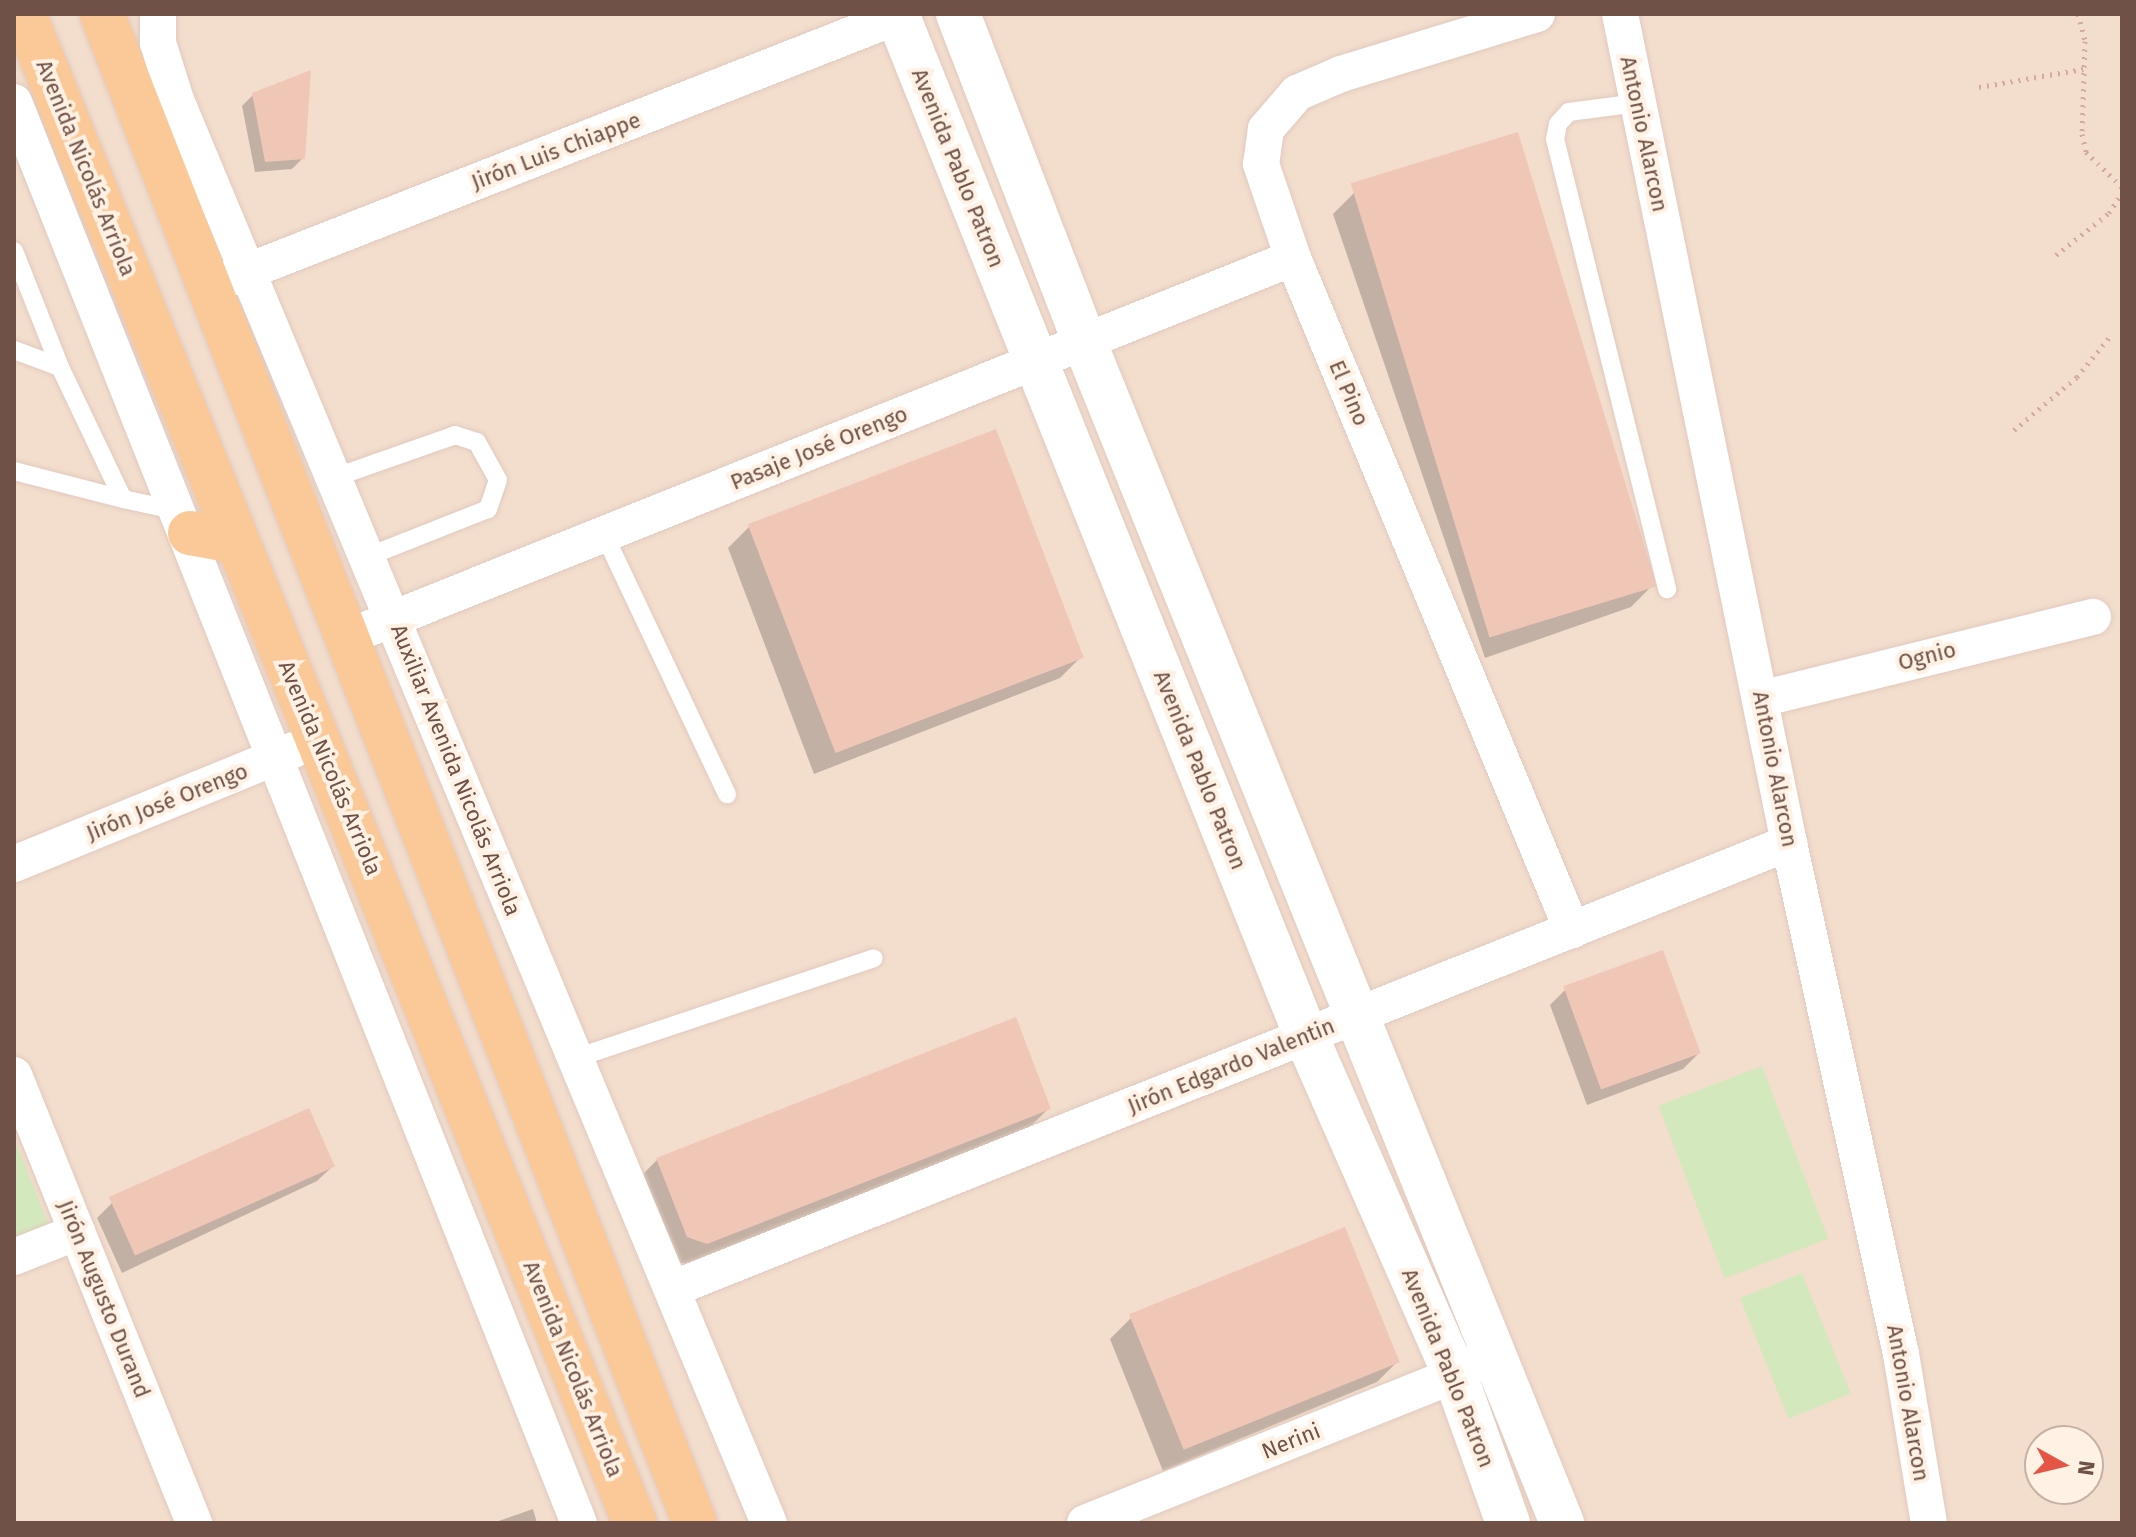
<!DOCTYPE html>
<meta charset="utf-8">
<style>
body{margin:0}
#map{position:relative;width:2136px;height:1537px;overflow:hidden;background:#fbedde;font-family:"Fira Sans",sans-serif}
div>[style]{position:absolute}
.residential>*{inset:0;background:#f3ddcd}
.green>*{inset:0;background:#d4e8be;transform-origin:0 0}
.shadow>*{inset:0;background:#0003}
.building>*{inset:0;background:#f0c7b7;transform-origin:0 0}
.path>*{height:5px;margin-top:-2.5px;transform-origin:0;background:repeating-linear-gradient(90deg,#d4aa9b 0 2px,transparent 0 8px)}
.roads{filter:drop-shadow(0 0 2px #e1cabe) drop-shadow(0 0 2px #e1cabe)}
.lane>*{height:18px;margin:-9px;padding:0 9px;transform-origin:9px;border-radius:9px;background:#fff}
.street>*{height:36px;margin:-18px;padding:0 18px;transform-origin:18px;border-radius:18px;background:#fff}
.secondary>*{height:44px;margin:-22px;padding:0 22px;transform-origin:22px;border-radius:22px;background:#fff}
.primary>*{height:44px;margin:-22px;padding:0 22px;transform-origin:22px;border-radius:22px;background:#fac997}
span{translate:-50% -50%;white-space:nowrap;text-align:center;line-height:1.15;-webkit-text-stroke:8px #fff1e4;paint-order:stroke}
.street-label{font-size:22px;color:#705147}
.frame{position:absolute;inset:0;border:16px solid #705147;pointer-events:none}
.north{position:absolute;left:2024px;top:1425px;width:80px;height:80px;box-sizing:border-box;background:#fff1e4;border:2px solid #c6b1a5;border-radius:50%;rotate:98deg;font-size:22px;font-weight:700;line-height:32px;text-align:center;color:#705147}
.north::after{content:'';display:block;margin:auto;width:28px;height:36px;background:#e45545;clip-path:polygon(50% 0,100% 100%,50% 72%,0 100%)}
</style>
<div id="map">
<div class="residential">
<i style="clip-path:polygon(evenodd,14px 14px,2122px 14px,2122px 1523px,14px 1523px,14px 14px,2040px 1441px,2088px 1441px,2088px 1489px,2040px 1489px,2040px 1441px)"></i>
</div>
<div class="green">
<i style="left:1762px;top:1066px;width:185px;height:111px;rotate:69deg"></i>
<i style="clip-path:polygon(14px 1138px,49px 1225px,14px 1239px)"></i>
<i style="left:1802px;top:1273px;width:130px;height:67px;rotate:68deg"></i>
</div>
<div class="shadow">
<i style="clip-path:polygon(253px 95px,303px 158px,292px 169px,255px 172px,242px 106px)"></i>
<i style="clip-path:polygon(1354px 193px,1652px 586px,1631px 607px,1485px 658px,1333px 214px)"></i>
<i style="clip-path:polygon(749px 527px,1081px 657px,1060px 678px,814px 774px,728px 548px)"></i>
<i style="clip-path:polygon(1566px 989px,1699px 1053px,1683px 1069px,1587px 1105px,1550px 1005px)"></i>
<i style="clip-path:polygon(1049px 1108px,1028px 1129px,685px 1264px,666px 1258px,636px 1181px,657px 1160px)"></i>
<i style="clip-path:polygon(333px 1166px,317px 1181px,122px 1273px,97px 1218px,113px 1202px)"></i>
<i style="clip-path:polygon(1131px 1318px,1398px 1361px,1377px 1382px,1163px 1471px,1110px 1339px)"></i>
<i style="clip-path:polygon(533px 1509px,537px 1523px,493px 1523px)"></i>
</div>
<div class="building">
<i style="clip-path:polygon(311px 70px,305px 159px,265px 162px,252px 93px)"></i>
<i style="left:1518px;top:132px;width:475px;height:175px;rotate:73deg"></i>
<i style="left:996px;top:429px;width:245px;height:266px;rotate:69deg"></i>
<i style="left:1663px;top:950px;width:110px;height:106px;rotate:70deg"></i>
<i style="clip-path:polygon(1016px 1017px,1051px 1109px,707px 1244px,687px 1237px,656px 1158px)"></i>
<i style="left:309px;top:1108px;width:64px;height:219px;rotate:66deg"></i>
<i style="left:1345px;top:1227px;width:146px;height:233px;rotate:68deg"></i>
</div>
<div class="path">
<i style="left:2078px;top:14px;width:28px;rotate:75deg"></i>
<i style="left:2085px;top:41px;width:93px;rotate:91.8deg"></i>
<i style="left:2082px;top:134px;width:18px;rotate:77deg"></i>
<i style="left:2086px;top:152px;width:50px;rotate:44.2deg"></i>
<i style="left:1979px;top:87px;width:106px;rotate:-9.8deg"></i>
<i style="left:2056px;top:255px;width:68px;rotate:-38.4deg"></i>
<i style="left:2109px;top:213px;width:24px;rotate:-57deg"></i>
<i style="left:2014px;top:430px;width:82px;rotate:-40.1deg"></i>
<i style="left:2077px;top:377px;width:55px;rotate:-50.9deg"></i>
</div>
<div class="roads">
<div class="lane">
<i style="left:1638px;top:103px;width:70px;rotate:172.6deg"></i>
<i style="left:1569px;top:112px;width:16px;rotate:133deg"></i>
<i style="left:1558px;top:124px;width:15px;rotate:101deg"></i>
<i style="left:1555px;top:139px;width:464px;rotate:76deg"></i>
<i style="left:14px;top:251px;width:125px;rotate:68.4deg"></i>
<i style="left:60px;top:367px;width:146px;rotate:64.5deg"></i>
<i style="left:123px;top:499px;width:57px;rotate:12.1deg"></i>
<i style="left:14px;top:350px;width:49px;rotate:20.3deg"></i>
<i style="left:14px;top:471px;width:113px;rotate:14.4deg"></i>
<i style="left:336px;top:477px;width:126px;rotate:-19.4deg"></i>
<i style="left:455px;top:435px;width:23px;rotate:18deg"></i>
<i style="left:477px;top:442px;width:43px;rotate:61.1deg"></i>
<i style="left:498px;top:480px;width:31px;rotate:109deg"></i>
<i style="left:488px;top:509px;width:128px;rotate:158.4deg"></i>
<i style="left:604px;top:534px;width:288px;rotate:64.7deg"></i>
<i style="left:573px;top:1059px;width:317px;rotate:-18.5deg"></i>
</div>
<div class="street">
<i style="left:158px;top:14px;width:29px;rotate:90deg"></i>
<i style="left:158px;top:43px;width:60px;rotate:72.5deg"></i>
<i style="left:176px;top:100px;width:1542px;rotate:67.38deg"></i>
<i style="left:1537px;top:14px;width:205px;rotate:163deg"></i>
<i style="left:1341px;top:74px;width:48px;rotate:156.6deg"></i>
<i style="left:1297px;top:93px;width:48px;rotate:130.7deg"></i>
<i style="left:1266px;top:129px;width:35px;rotate:98deg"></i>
<i style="left:1261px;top:164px;width:99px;rotate:71.2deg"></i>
<i style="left:1293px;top:258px;width:728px;rotate:67.45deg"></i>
<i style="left:1620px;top:14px;width:846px;rotate:78.48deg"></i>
<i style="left:1789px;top:843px;width:523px;rotate:77.64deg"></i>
<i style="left:1901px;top:1354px;width:171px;rotate:80.6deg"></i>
<i style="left:14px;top:102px;width:1529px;rotate:68.32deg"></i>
<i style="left:228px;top:279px;width:726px;rotate:-21.41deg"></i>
<i style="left:345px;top:638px;width:1021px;rotate:-21.84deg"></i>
<i style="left:1761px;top:699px;width:342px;rotate:-13.9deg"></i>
<i style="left:14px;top:864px;width:302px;rotate:-22.2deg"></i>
<i style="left:14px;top:1075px;width:483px;rotate:68.1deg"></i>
<i style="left:14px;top:1257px;width:68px;rotate:-21.6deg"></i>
<i style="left:672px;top:1289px;width:1203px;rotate:-21.77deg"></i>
<i style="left:1085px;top:1523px;width:399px;rotate:-21.8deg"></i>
<i style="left:1455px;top:1375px;width:28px;rotate:-30deg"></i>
</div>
<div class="secondary">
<i style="left:897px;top:14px;width:1101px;rotate:68.19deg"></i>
<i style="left:1306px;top:1036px;width:370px;rotate:66.3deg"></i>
<i style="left:1455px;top:1375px;width:157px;rotate:70.3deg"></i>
<i style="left:958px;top:14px;width:350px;rotate:68.9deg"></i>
<i style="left:1084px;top:341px;width:1275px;rotate:67.98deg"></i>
</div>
<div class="primary">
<i style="left:24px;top:14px;width:1628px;rotate:67.96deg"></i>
<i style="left:102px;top:14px;width:1621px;rotate:68.55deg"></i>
<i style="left:190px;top:533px;width:45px;rotate:10.3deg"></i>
</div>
</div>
<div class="street-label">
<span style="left:1644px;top:134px;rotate:78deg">Antonio Alarcon</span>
<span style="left:556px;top:151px;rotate:-21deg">Jirón Luis Chiappe</span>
<span style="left:86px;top:168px;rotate:68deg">Avenida Nicolás Arriola</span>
<span style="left:958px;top:168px;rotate:68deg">Avenida Pablo Patron</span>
<span style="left:1349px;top:393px;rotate:67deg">El Pino</span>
<span style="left:819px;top:448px;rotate:-22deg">Pasaje José Orengo</span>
<span style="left:1927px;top:656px;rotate:-14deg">Ognio</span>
<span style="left:330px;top:768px;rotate:67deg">Avenida Nicolás Arriola</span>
<span style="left:1775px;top:769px;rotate:79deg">Antonio Alarcon</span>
<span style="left:456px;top:770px;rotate:68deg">Auxiliar Avenida Nicolás Arriola</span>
<span style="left:1200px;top:770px;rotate:68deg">Avenida Pablo Patron</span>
<span style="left:167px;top:802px;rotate:-22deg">Jirón José Orengo</span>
<span style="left:1231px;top:1066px;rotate:-22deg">Jirón Edgardo Valentin</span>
<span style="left:104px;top:1299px;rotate:68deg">Jirón Augusto Durand</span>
<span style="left:1448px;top:1368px;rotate:68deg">Avenida Pablo Patron</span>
<span style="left:573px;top:1369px;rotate:68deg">Avenida Nicolás Arriola</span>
<span style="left:1908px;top:1403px;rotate:80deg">Antonio Alarcon</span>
<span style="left:1291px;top:1441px;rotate:-22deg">Nerini</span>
</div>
<div class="frame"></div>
<div class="north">N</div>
</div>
